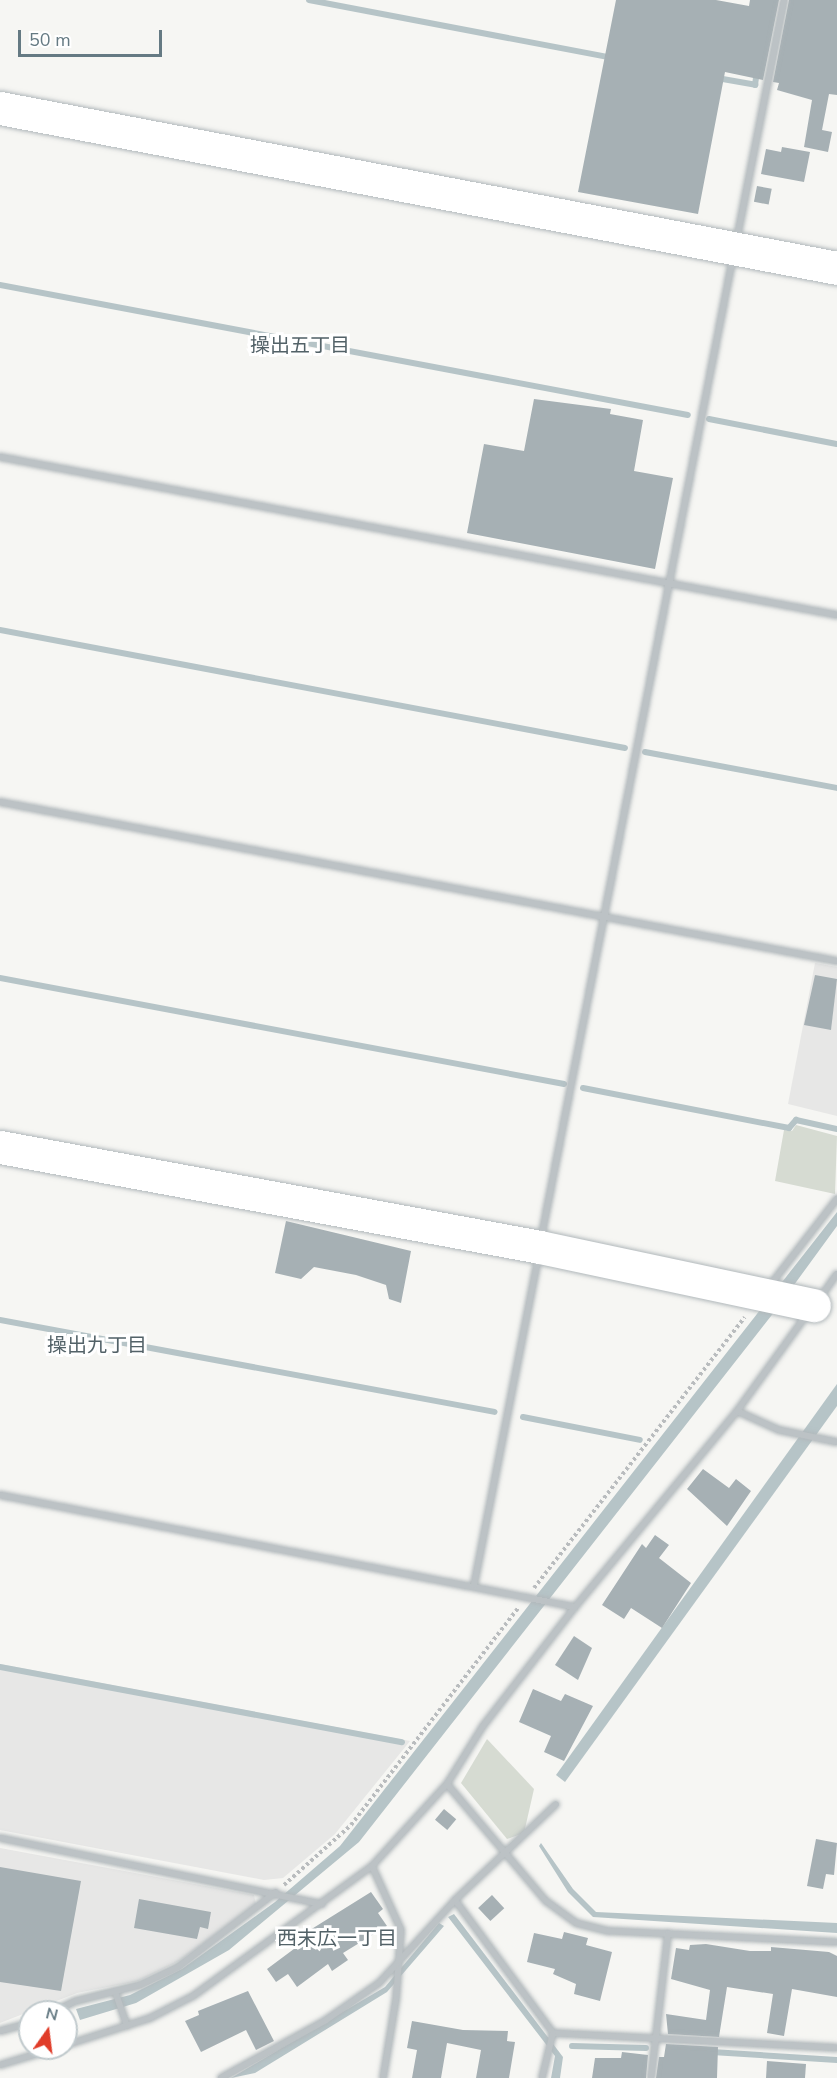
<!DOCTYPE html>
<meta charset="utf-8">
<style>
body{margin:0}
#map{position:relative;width:837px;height:2078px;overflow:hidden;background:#f6f6f3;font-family:"Nunito Sans","Noto Sans JP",sans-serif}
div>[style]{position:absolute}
.built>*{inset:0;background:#e7e7e6}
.green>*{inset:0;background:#d6dbd2}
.water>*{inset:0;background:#b6c4c7}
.stream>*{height:6px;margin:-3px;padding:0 3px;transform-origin:3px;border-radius:3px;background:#b6c4c7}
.building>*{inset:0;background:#a6b0b4;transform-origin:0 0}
.path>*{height:4px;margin-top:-2px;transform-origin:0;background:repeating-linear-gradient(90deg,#b9bcbe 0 3px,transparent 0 6px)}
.roads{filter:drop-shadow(0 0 2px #b1b8bb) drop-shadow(0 0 2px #b1b8bb)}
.street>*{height:6px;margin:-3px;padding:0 3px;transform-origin:3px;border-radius:3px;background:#bcc2c5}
.secondary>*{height:33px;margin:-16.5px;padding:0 16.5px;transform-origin:16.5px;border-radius:16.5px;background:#fff}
span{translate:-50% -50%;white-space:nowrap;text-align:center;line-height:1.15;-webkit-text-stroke:6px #fff;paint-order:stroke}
.neighbourhood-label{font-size:20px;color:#536268}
.north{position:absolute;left:18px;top:2000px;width:60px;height:60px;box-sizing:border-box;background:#fff;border:2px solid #c1cacd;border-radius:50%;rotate:14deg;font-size:16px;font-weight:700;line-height:24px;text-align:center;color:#657a83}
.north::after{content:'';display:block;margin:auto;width:21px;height:27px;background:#e03c29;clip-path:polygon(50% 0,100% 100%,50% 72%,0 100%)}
.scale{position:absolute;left:18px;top:30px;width:144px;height:27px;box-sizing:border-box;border:3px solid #657a83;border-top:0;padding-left:8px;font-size:18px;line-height:21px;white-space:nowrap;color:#657a83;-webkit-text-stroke:4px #fff;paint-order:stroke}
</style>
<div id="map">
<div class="built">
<i style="clip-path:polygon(815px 963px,837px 967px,837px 1116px,788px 1104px)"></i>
<i style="clip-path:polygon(0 1664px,410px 1741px,335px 1834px,283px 1878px,264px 1880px,0 1830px)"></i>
<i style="clip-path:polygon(0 1848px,254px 1895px,256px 1905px,179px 1961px,138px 1981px,77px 1993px,0 2023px)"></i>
</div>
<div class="green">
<i style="clip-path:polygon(796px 1125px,837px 1136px,835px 1194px,775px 1181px,784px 1130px,792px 1131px)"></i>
<i style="clip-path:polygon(487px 1739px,534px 1789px,524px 1833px,507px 1839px,461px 1783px)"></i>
</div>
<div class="water">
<i style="clip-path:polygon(837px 1212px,837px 1226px,775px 1311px,359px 1842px,229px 1950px,136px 2003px,80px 2020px,76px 2009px,130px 1995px,182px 1969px,275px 1902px,340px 1846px)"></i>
<i style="clip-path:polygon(837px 1384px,837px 1406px,565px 1782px,556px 1775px)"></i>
<i style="clip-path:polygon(541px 1843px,573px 1889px,596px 1912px,837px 1923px,837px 1933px,593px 1917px,568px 1892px,539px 1846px)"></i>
<i style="clip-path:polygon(454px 1914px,563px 2057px,560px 2078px,551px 2078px,555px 2056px,448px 1917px)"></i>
<i style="clip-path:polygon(439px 1923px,444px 1926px,387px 1992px,255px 2073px,231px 2078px,385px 1987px)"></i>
</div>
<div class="stream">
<i style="left:309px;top:0;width:309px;rotate:10.8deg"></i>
<i style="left:717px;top:78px;width:39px;rotate:10deg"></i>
<i style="left:755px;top:85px;width:14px;rotate:-82deg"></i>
<i style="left:0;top:285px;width:700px;rotate:10.7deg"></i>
<i style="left:709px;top:419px;width:130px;rotate:11.1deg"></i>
<i style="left:0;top:630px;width:636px;rotate:10.69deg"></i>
<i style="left:645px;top:752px;width:195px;rotate:10.6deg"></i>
<i style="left:0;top:978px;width:574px;rotate:10.64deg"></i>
<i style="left:583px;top:1088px;width:210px;rotate:11deg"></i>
<i style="left:789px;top:1128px;width:11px;rotate:-49deg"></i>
<i style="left:796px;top:1120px;width:42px;rotate:12.4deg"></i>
<i style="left:0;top:1320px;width:503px;rotate:10.53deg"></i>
<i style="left:523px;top:1417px;width:119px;rotate:11.1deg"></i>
<i style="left:0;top:1667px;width:409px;rotate:10.6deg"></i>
<i style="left:572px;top:2046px;width:74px;rotate:1.5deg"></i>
<i style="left:712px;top:2052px;width:125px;rotate:3.7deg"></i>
</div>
<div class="building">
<i style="clip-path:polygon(616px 0,716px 0,749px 6px,750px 0,779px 0,763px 80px,725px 72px,698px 214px,578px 192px)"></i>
<i style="clip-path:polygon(789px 0,837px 0,837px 95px,829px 94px,822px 130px,832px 132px,828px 152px,804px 147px,812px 100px,777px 90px,779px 83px,773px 82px)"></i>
<i style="clip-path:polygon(782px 147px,810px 152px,804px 182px,761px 174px,766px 149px,781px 152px)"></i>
<i style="left:757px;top:186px;width:15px;height:16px;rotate:11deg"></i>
<i style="clip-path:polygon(534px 399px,611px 409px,610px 414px,643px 420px,634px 471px,673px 478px,655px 569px,467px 533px,484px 444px,524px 451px)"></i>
<i style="clip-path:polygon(815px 975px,837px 979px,831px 1030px,804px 1025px)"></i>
<i style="clip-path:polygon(286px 1221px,411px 1251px,401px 1303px,389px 1299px,386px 1285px,356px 1275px,314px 1267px,301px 1279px,275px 1273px)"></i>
<i style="clip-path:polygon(703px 1469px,729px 1488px,736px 1479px,751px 1491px,727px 1526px,687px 1489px)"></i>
<i style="clip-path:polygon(655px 1535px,669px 1545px,659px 1558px,691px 1583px,662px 1628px,631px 1608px,624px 1619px,602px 1605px,642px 1544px,646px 1548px)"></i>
<i style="clip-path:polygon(574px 1636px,592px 1648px,578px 1680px,555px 1665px)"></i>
<i style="clip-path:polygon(533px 1689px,561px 1701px,565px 1694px,593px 1706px,564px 1761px,544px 1752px,551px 1736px,519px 1722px)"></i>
<i style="left:444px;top:1809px;width:16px;height:14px;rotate:40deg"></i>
<i style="clip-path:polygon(816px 1839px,837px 1843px,834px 1875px,826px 1874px,823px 1889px,807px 1886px)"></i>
<i style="clip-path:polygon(0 1867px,81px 1881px,61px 1991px,0 1982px)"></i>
<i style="clip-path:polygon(371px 1892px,383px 1909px,378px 1913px,387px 1926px,343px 1953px,348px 1960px,332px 1971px,328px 1964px,297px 1987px,288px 1974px,276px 1982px,267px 1969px,306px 1940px,302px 1935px)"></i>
<i style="left:492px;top:1895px;width:18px;height:19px;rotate:47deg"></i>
<i style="clip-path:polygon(139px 1899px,211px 1912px,208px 1929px,200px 1927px,197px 1939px,134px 1928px)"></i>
<i style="clip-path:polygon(564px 1932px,588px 1938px,586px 1945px,612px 1952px,600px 2001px,574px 1994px,576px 1984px,553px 1974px,555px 1969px,527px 1962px,534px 1933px,562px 1939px)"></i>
<i style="clip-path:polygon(706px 1944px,750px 1951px,771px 1951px,771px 1947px,829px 1952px,837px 1956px,837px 1997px,792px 1989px,784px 2036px,767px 2033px,773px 1994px,727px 1987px,719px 2037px,668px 2034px,666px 2014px,706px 2020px,710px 1990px,671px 1979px,676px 1948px,689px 1950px,690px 1945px)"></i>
<i style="clip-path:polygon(248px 1991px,274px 2041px,256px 2050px,246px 2030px,201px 2052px,185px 2021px,199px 2015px,198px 2011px)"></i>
<i style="clip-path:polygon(412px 2021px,463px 2030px,508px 2031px,507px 2041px,515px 2042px,509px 2078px,476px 2078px,481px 2050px,447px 2043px,441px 2078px,412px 2078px,417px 2050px,407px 2048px)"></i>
<i style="clip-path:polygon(666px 2044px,718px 2047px,717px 2078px,656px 2078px,659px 2057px,664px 2057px)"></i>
<i style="clip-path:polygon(622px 2052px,648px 2055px,646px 2078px,592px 2078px,595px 2058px,621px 2058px)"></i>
<i style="clip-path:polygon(767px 2061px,806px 2064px,805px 2078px,766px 2078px)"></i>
</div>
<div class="path">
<i style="left:534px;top:1588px;width:343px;rotate:-52.1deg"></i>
<i style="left:284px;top:1885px;width:90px;rotate:-41.8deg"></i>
<i style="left:351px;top:1825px;width:274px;rotate:-52.4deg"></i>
</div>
<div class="roads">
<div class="street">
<i style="left:737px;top:238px;width:243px;rotate:-78.8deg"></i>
<i style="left:0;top:457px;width:852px;rotate:10.69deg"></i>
<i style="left:0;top:802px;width:852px;rotate:10.76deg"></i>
<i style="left:541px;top:1239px;width:1001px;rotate:-78.94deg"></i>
<i style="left:771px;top:1284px;width:108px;rotate:-52.2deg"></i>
<i style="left:820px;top:1298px;width:29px;rotate:-55deg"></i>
<i style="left:737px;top:1411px;width:46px;rotate:24.3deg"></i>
<i style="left:779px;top:1430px;width:59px;rotate:11.7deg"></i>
<i style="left:0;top:1495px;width:586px;rotate:11.02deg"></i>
<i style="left:474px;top:1585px;width:333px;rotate:-78.9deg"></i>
<i style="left:447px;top:1784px;width:153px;rotate:49.8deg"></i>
<i style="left:546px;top:1901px;width:37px;rotate:36deg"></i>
<i style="left:576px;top:1923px;width:34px;rotate:14deg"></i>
<i style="left:609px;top:1931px;width:228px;rotate:2.8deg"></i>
<i style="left:0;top:1838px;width:329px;rotate:11.6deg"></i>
<i style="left:372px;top:1866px;width:70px;rotate:65.6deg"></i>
<i style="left:401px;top:1930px;width:69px;rotate:94.1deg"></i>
<i style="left:396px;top:1999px;width:80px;rotate:99.3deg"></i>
<i style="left:455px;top:1900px;width:165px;rotate:53.6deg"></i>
<i style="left:115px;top:1991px;width:37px;rotate:71deg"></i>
<i style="left:53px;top:2012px;width:25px;rotate:-26deg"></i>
<i style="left:76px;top:2001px;width:66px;rotate:-14deg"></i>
<i style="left:140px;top:1985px;width:42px;rotate:-25.3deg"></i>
<i style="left:178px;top:1967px;width:123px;rotate:-37.4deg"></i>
<i style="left:0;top:2031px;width:31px;rotate:-15deg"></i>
<i style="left:553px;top:2033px;width:284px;rotate:3deg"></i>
<i style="left:66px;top:2045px;width:88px;rotate:-17.8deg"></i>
<i style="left:150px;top:2018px;width:48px;rotate:-27.1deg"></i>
<i style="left:193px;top:1996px;width:221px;rotate:-36deg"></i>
<i style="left:372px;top:1866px;width:111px;rotate:-47.6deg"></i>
<i style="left:447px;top:1784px;width:68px;rotate:-58.2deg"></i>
<i style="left:483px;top:1726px;width:150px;rotate:-52.3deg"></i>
<i style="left:575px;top:1607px;width:254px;rotate:-50.4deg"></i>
<i style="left:737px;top:1411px;width:121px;rotate:-54.1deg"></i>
<i style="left:0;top:2065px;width:59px;rotate:-16.9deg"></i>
<i style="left:221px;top:2078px;width:120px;rotate:-28.9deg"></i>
<i style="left:326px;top:2020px;width:65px;rotate:-34.9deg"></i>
<i style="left:379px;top:1983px;width:113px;rotate:-47.5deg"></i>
<i style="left:455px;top:1900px;width:139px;rotate:-43.5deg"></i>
<i style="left:542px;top:2078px;width:46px;rotate:-76.3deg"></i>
<i style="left:651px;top:2078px;width:146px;rotate:-83.3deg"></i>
</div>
<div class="secondary">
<i style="left:0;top:108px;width:852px;rotate:10.82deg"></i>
<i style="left:0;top:1147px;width:549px;rotate:10.49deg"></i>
<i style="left:540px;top:1247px;width:280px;rotate:12deg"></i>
</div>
</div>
<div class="neighbourhood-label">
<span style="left:300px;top:345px">操出五丁目</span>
<span style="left:97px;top:1345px">操出九丁目</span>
<span style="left:337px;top:1938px">西末広一丁目</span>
</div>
<div class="north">N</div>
<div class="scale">50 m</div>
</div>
